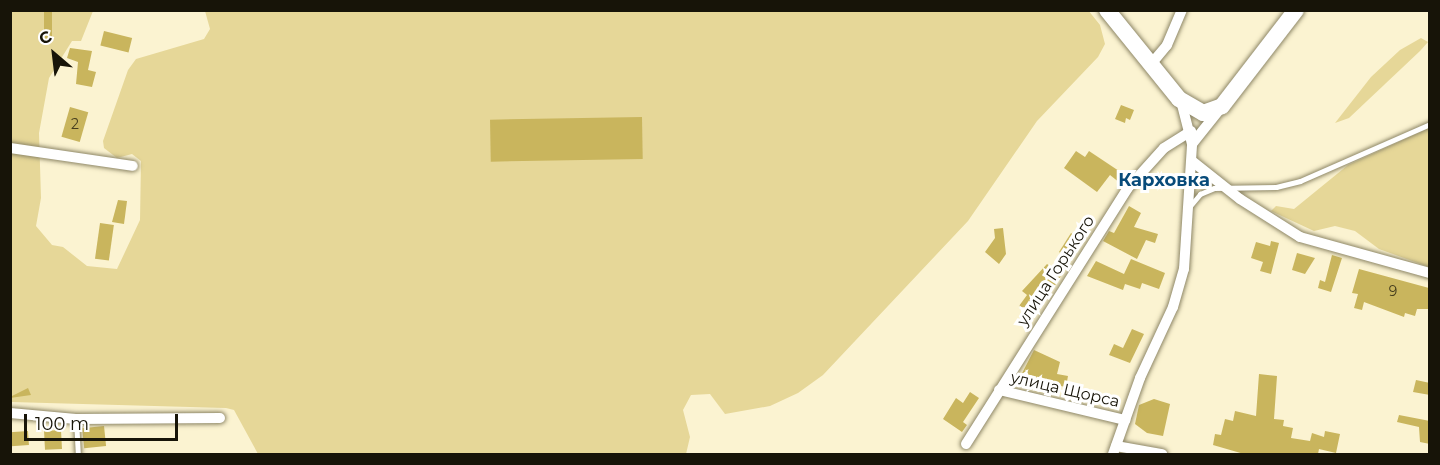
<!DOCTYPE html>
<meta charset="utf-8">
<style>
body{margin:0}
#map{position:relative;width:1440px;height:465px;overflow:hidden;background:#fbf3d1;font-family:Montserrat,sans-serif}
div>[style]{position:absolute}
.green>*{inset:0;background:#e6d798}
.building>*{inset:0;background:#c9b55d;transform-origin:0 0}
.roads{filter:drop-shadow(0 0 2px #8e8767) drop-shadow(0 0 2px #8e8767)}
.lane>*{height:5px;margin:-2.5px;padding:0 2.5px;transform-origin:2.5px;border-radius:2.5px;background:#fff}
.street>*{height:10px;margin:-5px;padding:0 5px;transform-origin:5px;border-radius:5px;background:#fff}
.secondary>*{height:16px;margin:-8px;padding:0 8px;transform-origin:8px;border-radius:8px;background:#fff}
span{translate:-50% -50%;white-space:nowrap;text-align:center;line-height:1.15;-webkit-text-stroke:6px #fff;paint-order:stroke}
.number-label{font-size:14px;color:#443c1d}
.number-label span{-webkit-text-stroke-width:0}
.street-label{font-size:16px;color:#171408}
.neighbourhood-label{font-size:18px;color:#084b7a;font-weight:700}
.frame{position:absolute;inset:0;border:12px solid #171408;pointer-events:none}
.north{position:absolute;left:24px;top:24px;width:60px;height:60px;-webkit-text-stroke:4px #fff;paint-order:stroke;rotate:332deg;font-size:16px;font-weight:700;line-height:24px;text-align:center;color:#171408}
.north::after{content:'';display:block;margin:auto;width:21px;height:27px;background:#171408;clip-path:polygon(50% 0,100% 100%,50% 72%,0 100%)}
.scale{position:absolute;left:24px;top:414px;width:154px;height:27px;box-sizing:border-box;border:3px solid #171408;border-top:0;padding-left:8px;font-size:18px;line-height:21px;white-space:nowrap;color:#171408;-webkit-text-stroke:4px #fff;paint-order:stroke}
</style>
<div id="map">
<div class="green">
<i style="clip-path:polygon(1088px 10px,1100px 25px,1105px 44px,1098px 57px,1037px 121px,968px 221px,823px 375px,798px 393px,770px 406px,725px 414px,710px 394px,691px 395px,683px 410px,690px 437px,686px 454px,258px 454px,234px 410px,226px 408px,11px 402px,11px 11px,93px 11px,81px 41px,72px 41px,49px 78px,39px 133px,41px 198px,36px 226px,52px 245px,63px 247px,87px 266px,117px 269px,140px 220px,141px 161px,132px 154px,117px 158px,104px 148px,103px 141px,128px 70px,136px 59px,204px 39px,210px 29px,205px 11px)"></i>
<i style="clip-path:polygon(1421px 38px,1428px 42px,1420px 51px,1349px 118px,1335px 123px,1371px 77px,1400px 50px)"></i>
<i style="clip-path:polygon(1429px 128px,1429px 267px,1379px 249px,1355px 231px,1335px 226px,1314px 231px,1271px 211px,1276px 206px,1294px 209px,1348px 165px)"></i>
</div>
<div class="building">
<i style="left:44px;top:10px;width:8px;height:30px"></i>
<i style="left:104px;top:31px;width:29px;height:15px;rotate:14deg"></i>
<i style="clip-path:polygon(70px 48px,92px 51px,88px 70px,96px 72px,92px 87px,76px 84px,78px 62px,67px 58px)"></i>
<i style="clip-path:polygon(1121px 105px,1134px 110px,1130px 120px,1126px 118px,1125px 123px,1115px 119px)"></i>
<i style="left:70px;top:107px;width:19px;height:31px;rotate:16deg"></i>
<i style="left:642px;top:117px;width:42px;height:152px;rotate:89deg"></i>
<i style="clip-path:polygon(1076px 151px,1085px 157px,1089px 151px,1125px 175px,1120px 183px,1110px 175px,1097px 192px,1064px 168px)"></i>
<i style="clip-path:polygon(118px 200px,127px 201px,124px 224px,112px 222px)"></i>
<i style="clip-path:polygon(1129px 206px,1141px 213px,1134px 227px,1158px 234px,1155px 243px,1146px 240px,1137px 259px,1103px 241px,1109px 231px,1114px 233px)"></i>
<i style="left:100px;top:223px;width:14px;height:36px;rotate:8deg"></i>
<i style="clip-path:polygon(1003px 228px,1006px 254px,999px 264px,985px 252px,995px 238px,994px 229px)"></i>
<i style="clip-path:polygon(1071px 233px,1080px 239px,1069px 259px,1059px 252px)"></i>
<i style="clip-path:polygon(1271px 241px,1279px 243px,1271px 274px,1260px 271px,1263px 262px,1251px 258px,1256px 242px,1270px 246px)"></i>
<i style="clip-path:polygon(1297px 253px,1315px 258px,1305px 274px,1292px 270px)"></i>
<i style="clip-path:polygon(1332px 255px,1342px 258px,1331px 292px,1318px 288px,1320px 280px,1325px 282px)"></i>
<i style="clip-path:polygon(1131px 259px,1165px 273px,1159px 289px,1142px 283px,1140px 289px,1125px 284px,1123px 290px,1087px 276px,1096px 261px,1124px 274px)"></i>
<i style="clip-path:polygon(1047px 264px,1062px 274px,1054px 287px,1046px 282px,1036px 297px,1044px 302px,1034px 317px,1019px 306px,1027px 295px,1022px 291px)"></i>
<i style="clip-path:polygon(1359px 269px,1429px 288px,1428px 309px,1417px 309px,1415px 316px,1405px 313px,1404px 317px,1364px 302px,1362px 310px,1354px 308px,1358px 294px,1352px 293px)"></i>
<i style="clip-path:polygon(1132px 329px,1144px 334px,1130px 363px,1109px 355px,1114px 344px,1123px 348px)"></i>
<i style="clip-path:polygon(1034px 350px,1060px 362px,1057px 374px,1068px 376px,1066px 387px,1055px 385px,1052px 395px,1034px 391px,1035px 385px,1018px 381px)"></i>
<i style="clip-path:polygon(1259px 374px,1277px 376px,1274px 419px,1284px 420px,1283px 426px,1293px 428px,1291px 438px,1310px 441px,1312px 433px,1324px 437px,1325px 431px,1340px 434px,1336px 453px,1319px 449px,1318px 454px,1244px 454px,1213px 445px,1215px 434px,1221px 435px,1225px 419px,1233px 421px,1235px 411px,1256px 416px)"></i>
<i style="clip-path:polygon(1416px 380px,1430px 383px,1430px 395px,1413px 392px)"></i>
<i style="clip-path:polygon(28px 388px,31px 395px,10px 398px,10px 397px)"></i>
<i style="clip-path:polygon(970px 392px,979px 398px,963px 422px,967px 425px,962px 432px,943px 419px,956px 398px,963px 403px)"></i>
<i style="clip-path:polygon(1154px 399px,1170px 404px,1163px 436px,1147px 433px,1135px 424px,1139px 405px)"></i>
<i style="clip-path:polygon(1399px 415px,1430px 421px,1430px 444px,1420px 442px,1419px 427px,1397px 422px)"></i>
<i style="left:104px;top:426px;width:20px;height:22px;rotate:84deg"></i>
<i style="left:61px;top:430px;width:19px;height:17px;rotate:87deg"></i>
<i style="left:28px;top:431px;width:14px;height:18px;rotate:86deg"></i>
</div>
<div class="roads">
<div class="lane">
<i style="left:1190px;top:206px;width:16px;rotate:-50deg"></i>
<i style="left:1200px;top:194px;width:15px;rotate:-23deg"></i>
<i style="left:1214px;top:188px;width:62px;rotate:-0.9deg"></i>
<i style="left:1276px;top:187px;width:25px;rotate:-14deg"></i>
<i style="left:1300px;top:181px;width:142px;rotate:-23.7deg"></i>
<i style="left:76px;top:419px;width:35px;rotate:87deg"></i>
</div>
<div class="street">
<i style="left:1152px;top:63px;width:23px;rotate:-50deg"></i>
<i style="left:1167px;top:45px;width:38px;rotate:-67deg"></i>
<i style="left:1192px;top:144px;width:45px;rotate:-51.3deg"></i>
<i style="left:10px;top:148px;width:124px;rotate:8.3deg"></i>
<i style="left:1192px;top:161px;width:61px;rotate:38.4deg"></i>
<i style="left:1240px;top:199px;width:71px;rotate:32.3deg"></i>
<i style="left:1300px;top:237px;width:135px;rotate:15.5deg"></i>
<i style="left:999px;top:390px;width:130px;rotate:13.4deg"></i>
<i style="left:10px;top:413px;width:66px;rotate:5.2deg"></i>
<i style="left:76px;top:419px;width:144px;rotate:-0.4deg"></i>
<i style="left:966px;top:444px;width:302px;rotate:-57.7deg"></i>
<i style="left:1127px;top:189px;width:55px;rotate:-47.9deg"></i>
<i style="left:1164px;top:148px;width:32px;rotate:-32deg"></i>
<i style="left:1116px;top:446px;width:47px;rotate:9.9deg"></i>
<i style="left:1113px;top:454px;width:81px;rotate:-70.4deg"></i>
<i style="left:1140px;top:378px;width:78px;rotate:-65.1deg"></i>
<i style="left:1173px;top:307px;width:40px;rotate:-74deg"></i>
<i style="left:1184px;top:269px;width:125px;rotate:-86.3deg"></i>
<i style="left:1192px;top:144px;width:44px;rotate:-104.3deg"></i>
</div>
<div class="secondary">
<i style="left:1107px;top:10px;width:114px;rotate:51deg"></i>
<i style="left:1179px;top:99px;width:28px;rotate:30deg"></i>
<i style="left:1203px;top:113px;width:20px;rotate:-20deg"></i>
<i style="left:1222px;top:106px;width:121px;rotate:-52.4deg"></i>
</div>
</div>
<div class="number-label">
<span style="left:75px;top:124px">2</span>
<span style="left:1393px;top:291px">9</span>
</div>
<div class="street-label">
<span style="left:1056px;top:271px;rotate:-57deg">улица Горького</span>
<span style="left:1065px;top:390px;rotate:13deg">улица Щорса</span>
</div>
<div class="neighbourhood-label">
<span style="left:1164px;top:180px">Карховка</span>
</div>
<div class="frame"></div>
<div class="north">С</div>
<div class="scale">100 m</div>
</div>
